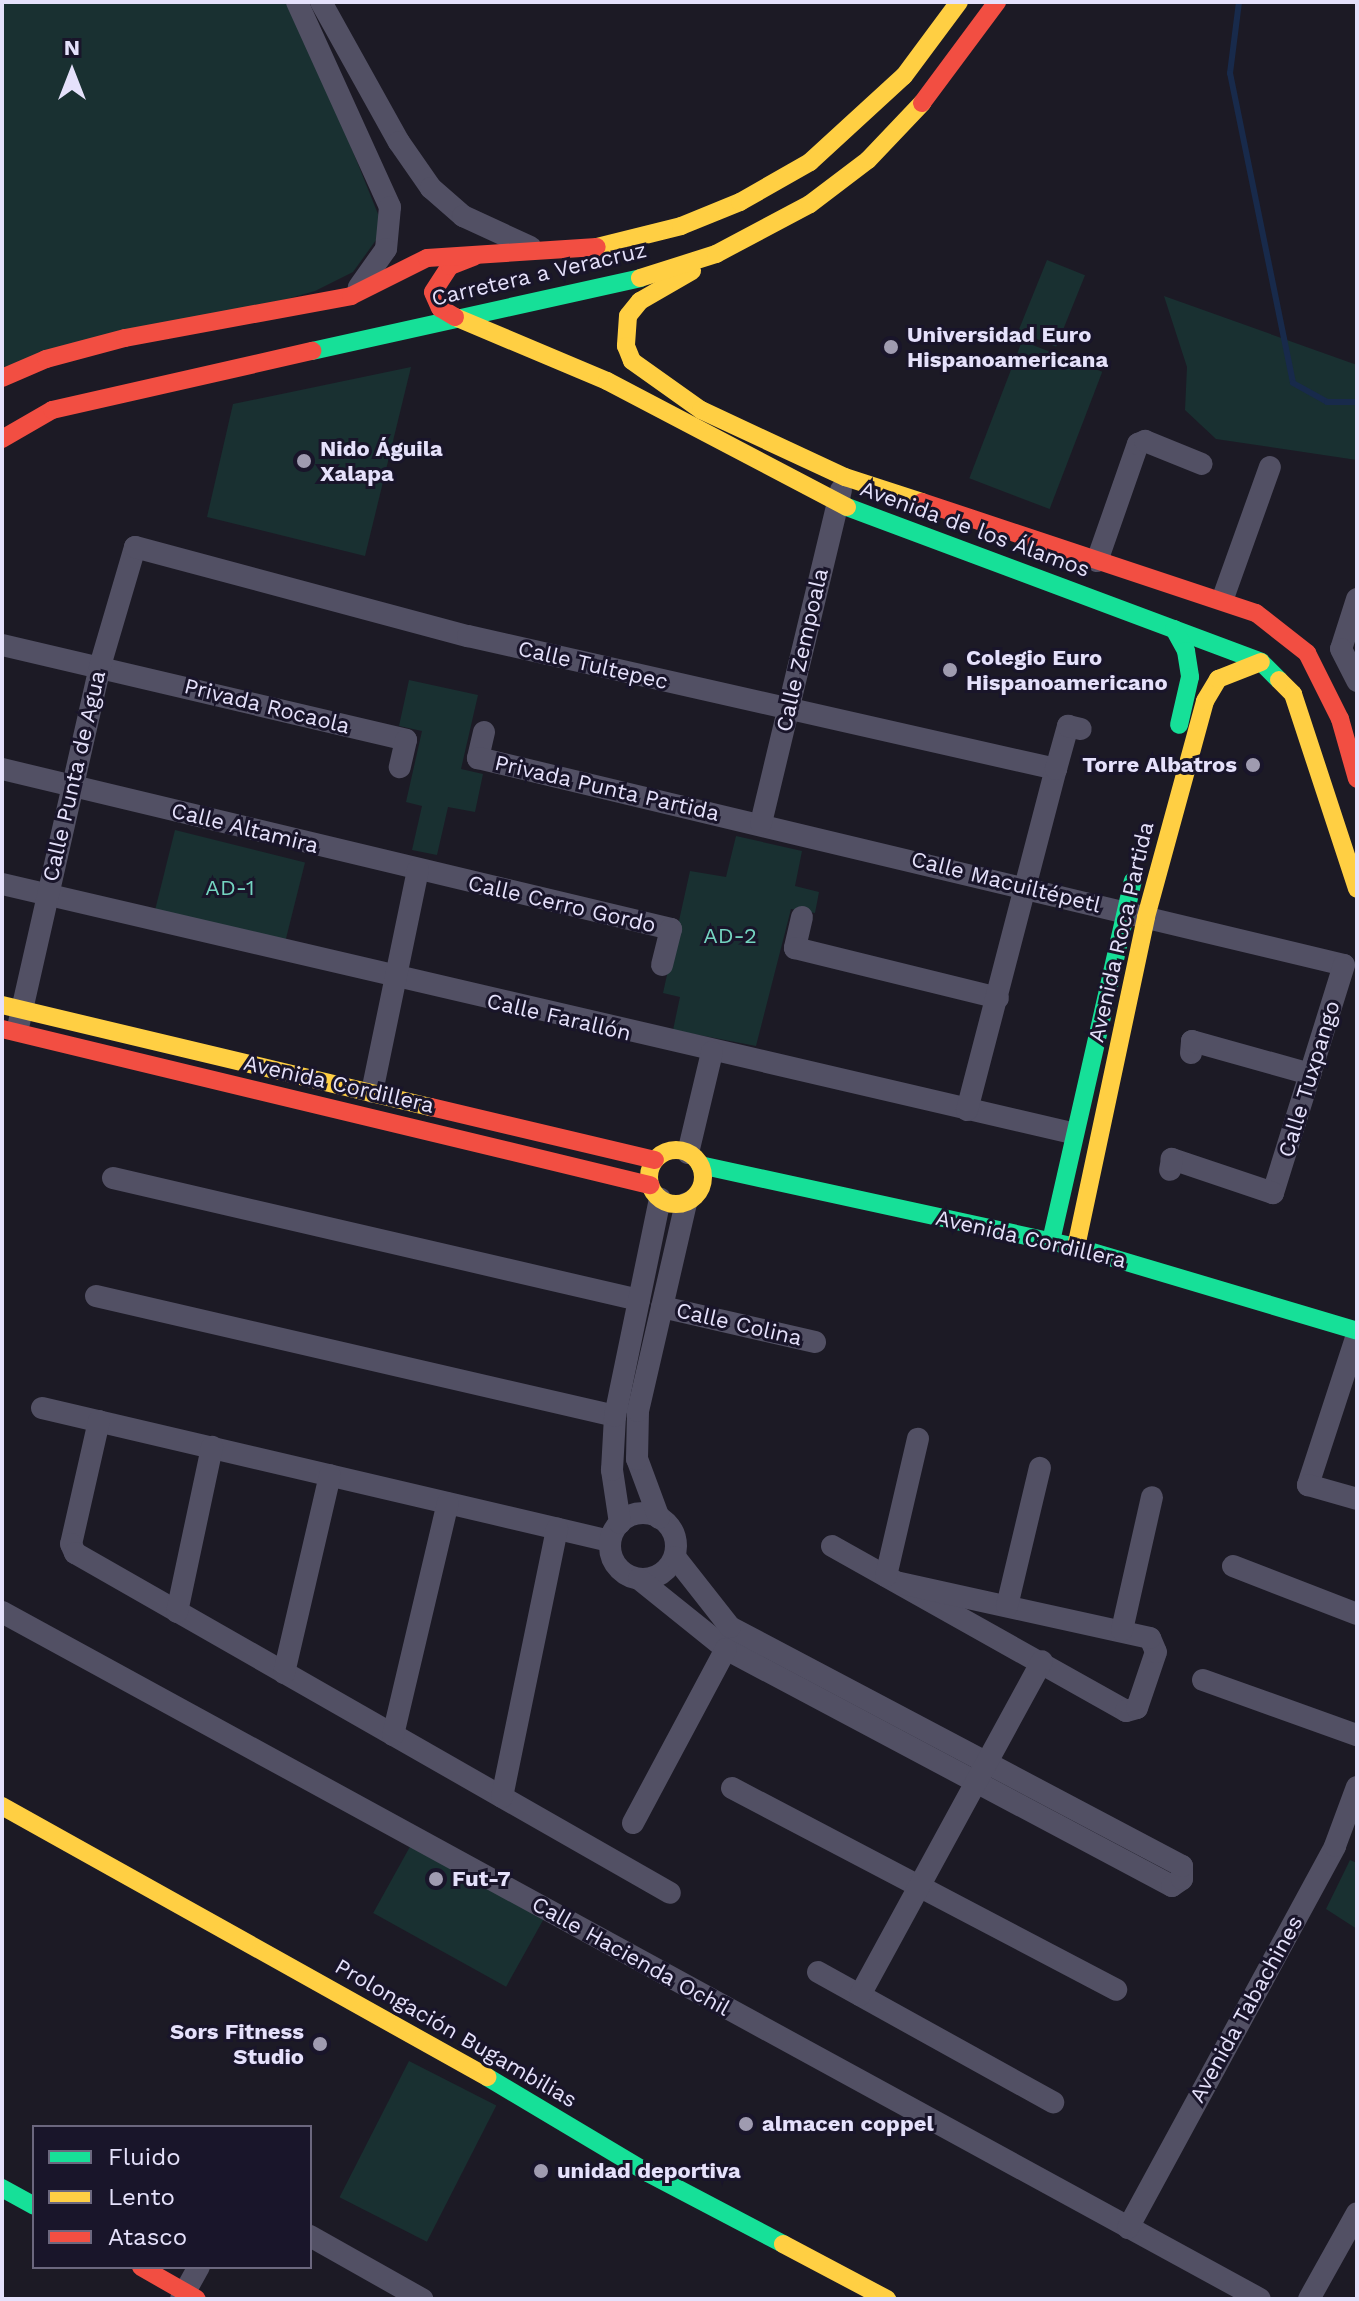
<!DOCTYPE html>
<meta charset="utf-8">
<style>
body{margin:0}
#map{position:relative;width:1359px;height:2301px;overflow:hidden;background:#1c1a25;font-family:"Work Sans",sans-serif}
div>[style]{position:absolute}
.green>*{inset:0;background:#193031;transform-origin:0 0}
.stream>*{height:6px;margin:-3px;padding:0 3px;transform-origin:3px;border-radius:3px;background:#182a4b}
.street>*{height:22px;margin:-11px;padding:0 11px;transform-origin:11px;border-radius:11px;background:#525064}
.street>.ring{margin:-11px;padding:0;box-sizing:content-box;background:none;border:22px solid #525064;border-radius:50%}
.fast>*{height:18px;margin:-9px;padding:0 9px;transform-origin:9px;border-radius:9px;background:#16e098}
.slow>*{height:18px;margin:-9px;padding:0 9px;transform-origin:9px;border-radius:9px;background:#ffcf43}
.slow>.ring{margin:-9px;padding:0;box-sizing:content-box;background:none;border:18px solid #ffcf43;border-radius:50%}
.jam>*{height:18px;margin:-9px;padding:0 9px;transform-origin:9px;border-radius:9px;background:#f24e42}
.dots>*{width:22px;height:22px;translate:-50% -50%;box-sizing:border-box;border:4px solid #19152a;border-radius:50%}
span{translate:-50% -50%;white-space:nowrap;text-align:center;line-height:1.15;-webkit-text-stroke:6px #19152a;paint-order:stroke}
.street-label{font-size:22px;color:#e5e1fb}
.poi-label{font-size:22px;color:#e5e1fb;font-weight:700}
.left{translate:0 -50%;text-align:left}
.right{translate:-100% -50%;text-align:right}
.park-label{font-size:22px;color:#74d4c0}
.frame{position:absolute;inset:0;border:4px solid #e5e1fb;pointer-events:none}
.legend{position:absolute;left:32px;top:2125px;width:280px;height:144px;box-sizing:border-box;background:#19152a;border:2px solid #6b677e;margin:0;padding:10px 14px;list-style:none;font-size:24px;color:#e5e1fb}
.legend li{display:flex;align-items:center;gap:16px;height:40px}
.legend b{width:40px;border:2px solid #6b677e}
.north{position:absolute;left:32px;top:32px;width:80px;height:80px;-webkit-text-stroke:6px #19152a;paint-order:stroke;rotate:0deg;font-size:22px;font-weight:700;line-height:32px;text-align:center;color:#e5e1fb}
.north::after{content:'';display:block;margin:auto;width:28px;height:36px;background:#e5e1fb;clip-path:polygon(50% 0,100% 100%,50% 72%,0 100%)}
</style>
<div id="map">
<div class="green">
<i style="clip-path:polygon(2px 2px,293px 2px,384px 229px,353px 272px,315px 291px,2px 379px)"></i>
<i style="left:1047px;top:260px;width:41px;height:77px;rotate:22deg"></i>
<i style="clip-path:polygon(1164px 296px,1357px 365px,1357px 460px,1216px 439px,1185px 410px,1187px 367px)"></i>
<i style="left:1022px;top:341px;width:86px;height:147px;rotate:21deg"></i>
<i style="clip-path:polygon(411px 367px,365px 556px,207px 517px,233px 404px)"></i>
<i style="clip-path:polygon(409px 680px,478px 695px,461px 769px,483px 774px,475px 812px,448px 807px,437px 855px,412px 850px,422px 806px,406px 802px,422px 731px,399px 726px)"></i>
<i style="left:175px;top:830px;width:134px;height:86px;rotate:14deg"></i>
<i style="clip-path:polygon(736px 836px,802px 851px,795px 886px,819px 892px,815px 913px,791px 909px,756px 1046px,673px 1030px,680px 997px,663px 993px,690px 871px,726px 877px)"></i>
<i style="left:412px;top:1843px;width:152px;height:80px;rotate:29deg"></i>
<i style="clip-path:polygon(1350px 1860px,1357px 1863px,1357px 1929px,1326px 1909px)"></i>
<i style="left:409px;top:2061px;width:98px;height:153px;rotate:27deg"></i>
</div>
<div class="stream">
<i style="left:1239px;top:2px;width:72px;rotate:97.2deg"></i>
<i style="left:1230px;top:73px;width:316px;rotate:78.5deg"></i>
<i style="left:1293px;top:383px;width:39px;rotate:29deg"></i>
<i style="left:1327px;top:402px;width:30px"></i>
</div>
<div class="street">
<i style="left:297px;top:2px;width:225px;rotate:65.6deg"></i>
<i style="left:390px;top:207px;width:42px;rotate:95.4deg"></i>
<i style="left:386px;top:249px;width:47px;rotate:125.4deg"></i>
<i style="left:321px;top:2px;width:160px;rotate:60.9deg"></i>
<i style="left:399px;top:142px;width:56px;rotate:55.2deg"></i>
<i style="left:431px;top:188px;width:43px;rotate:41.2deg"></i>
<i style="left:463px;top:216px;width:74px;rotate:24.8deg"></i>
<i style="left:1097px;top:561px;width:124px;rotate:-70.7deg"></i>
<i style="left:1138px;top:444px;width:8px;rotate:-23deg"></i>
<i style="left:1145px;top:441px;width:61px;rotate:22deg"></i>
<i style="left:1223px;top:598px;width:139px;rotate:-70.3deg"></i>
<i style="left:1357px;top:599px;width:52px;rotate:107.7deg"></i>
<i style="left:1341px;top:649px;width:36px;rotate:63deg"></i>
<i style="left:2px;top:645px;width:415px;rotate:13.2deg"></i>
<i style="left:406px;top:740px;width:28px;rotate:103deg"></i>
<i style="left:484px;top:732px;width:27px;rotate:103deg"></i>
<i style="left:478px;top:758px;width:890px;rotate:13.44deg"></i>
<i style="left:1344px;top:965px;width:239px;rotate:107.3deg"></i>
<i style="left:1273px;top:1193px;width:107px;rotate:-161.4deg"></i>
<i style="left:1172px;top:1159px;width:11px;rotate:100deg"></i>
<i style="left:2px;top:769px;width:688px;rotate:13.45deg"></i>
<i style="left:671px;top:929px;width:37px;rotate:104deg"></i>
<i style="left:761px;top:823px;width:342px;rotate:-76.5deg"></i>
<i style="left:2px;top:884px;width:1099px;rotate:13.1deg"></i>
<i style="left:802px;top:917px;width:32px;rotate:103deg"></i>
<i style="left:795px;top:948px;width:209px;rotate:13.8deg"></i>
<i style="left:19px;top:1023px;width:366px;rotate:-77.2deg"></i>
<i style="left:100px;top:666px;width:124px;rotate:-73.6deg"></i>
<i style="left:135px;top:547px;width:345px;rotate:15deg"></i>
<i style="left:468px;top:636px;width:603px;rotate:12.75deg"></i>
<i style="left:1191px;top:1053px;width:12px;rotate:-85deg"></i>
<i style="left:1192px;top:1041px;width:123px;rotate:15.6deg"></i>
<i style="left:372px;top:1092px;width:227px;rotate:-78.3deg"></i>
<i style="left:967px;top:1110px;width:352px;rotate:-75.4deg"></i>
<i style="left:1056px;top:769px;width:45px;rotate:-74.4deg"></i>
<i style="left:1068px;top:726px;width:13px;rotate:13deg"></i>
<i style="left:688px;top:1153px;width:104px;rotate:-76.6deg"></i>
<i style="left:113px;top:1178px;width:540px;rotate:13.06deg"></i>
<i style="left:96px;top:1296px;width:533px;rotate:13.02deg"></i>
<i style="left:662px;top:1307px;width:157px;rotate:12.9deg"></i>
<i style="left:1357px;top:1335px;width:158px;rotate:108.1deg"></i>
<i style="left:1308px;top:1485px;width:51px;rotate:15.9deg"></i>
<i style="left:42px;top:1408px;width:583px;rotate:13.18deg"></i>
<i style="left:99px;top:1421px;width:126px;rotate:102.8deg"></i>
<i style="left:71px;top:1544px;width:10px;rotate:66deg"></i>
<i style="left:75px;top:1553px;width:685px;rotate:29.74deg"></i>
<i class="ring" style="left:610px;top:1513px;width:44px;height:44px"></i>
<i style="left:659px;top:1518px;width:63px;rotate:-110.4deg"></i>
<i style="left:637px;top:1459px;width:48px;rotate:-88.8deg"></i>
<i style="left:638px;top:1411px;width:213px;rotate:-77deg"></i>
<i style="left:620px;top:1523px;width:54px;rotate:-98.6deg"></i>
<i style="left:612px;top:1470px;width:54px;rotate:-86.8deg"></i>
<i style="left:615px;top:1416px;width:222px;rotate:-78.3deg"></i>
<i style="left:832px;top:1546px;width:337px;rotate:29.3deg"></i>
<i style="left:1126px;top:1711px;width:11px;rotate:-15deg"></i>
<i style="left:1137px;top:1708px;width:59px;rotate:-71.3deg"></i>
<i style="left:1156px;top:1652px;width:15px;rotate:-113deg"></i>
<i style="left:1150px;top:1638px;width:257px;rotate:-167.6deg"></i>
<i style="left:1233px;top:1566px;width:133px;rotate:21.2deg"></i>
<i style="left:886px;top:1576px;width:141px;rotate:-76.9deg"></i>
<i style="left:639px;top:1579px;width:112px;rotate:38.8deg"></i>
<i style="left:726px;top:1649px;width:505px;rotate:27.99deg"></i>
<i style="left:1172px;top:1886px;width:12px;rotate:-35deg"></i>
<i style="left:1182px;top:1879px;width:13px;rotate:-90deg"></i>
<i style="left:1182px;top:1866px;width:511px;rotate:-152.13deg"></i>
<i style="left:730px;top:1627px;width:89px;rotate:-128.2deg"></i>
<i style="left:1007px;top:1606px;width:142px;rotate:-76.6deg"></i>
<i style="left:2px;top:1612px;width:1433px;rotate:28.64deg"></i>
<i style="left:177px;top:1612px;width:169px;rotate:-78deg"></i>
<i style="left:1122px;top:1630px;width:136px;rotate:-77.3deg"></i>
<i style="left:284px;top:1673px;width:203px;rotate:-76.9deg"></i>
<i style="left:1203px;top:1680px;width:164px;rotate:19.7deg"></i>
<i style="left:393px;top:1735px;width:238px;rotate:-76.7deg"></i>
<i style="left:732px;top:1788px;width:434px;rotate:27.7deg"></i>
<i style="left:502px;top:1797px;width:274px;rotate:-78.4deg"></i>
<i style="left:633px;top:1823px;width:197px;rotate:-61.9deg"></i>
<i style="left:818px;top:1972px;width:269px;rotate:29deg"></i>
<i style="left:860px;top:1995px;width:380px;rotate:-61.4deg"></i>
<i style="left:1128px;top:2228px;width:434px;rotate:-61.5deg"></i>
<i style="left:1335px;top:1846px;width:63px;rotate:-69.6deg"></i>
<i style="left:310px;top:2236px;width:129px;rotate:29.4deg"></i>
<i style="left:181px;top:2299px;width:37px;rotate:-61deg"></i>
<i style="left:1309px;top:2299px;width:98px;rotate:-60.8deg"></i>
</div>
<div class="fast">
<i style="left:312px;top:351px;width:336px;rotate:-12.5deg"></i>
<i style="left:847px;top:507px;width:442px;rotate:20.5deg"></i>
<i style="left:1261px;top:662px;width:25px;rotate:45deg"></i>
<i style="left:1174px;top:629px;width:25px;rotate:61deg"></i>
<i style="left:1186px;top:651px;width:26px;rotate:81deg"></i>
<i style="left:1190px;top:677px;width:49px;rotate:102.9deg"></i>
<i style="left:700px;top:1165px;width:385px;rotate:12.3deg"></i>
<i style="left:1076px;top:1247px;width:293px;rotate:16.6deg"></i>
<i style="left:1051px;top:1241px;width:369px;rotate:-77.2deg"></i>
<i style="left:487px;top:2077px;width:187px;rotate:30.8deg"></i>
<i style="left:648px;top:2173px;width:153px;rotate:27.7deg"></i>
<i style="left:2px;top:2188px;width:37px;rotate:29deg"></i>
</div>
<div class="slow">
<i style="left:597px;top:247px;width:87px;rotate:-14deg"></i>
<i style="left:681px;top:226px;width:64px;rotate:-22.1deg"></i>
<i style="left:740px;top:202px;width:81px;rotate:-29.7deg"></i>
<i style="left:810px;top:162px;width:127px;rotate:-42.5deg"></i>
<i style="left:904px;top:76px;width:92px;rotate:-53.4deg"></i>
<i style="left:692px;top:271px;width:60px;rotate:150deg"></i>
<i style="left:640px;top:301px;width:19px;rotate:129deg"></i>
<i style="left:628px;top:316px;width:30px;rotate:94deg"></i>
<i style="left:626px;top:346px;width:16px;rotate:68deg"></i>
<i style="left:632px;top:361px;width:85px;rotate:35.4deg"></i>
<i style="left:701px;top:410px;width:159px;rotate:25deg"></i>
<i style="left:845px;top:477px;width:81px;rotate:18deg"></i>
<i style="left:640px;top:278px;width:80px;rotate:-17.5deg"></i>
<i style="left:716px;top:254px;width:106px;rotate:-28deg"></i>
<i style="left:810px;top:204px;width:73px;rotate:-37.2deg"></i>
<i style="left:868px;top:160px;width:79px;rotate:-46.5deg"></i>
<i style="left:455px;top:317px;width:165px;rotate:22.8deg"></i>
<i style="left:607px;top:381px;width:271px;rotate:27.7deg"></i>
<i style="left:1279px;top:680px;width:20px;rotate:45deg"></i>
<i style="left:1293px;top:694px;width:205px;rotate:71.8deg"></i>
<i style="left:2px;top:1005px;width:441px;rotate:13.4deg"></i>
<i class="ring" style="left:649px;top:1150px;width:36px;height:36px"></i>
<i style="left:1076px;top:1247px;width:337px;rotate:-78deg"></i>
<i style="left:1146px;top:917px;width:224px;rotate:-74.7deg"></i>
<i style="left:1205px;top:701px;width:26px;rotate:-59deg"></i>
<i style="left:1218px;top:679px;width:46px;rotate:-21.6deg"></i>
<i style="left:2px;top:1806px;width:556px;rotate:29.19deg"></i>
<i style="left:783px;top:2244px;width:118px;rotate:27.9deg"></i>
</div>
<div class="jam">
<i style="left:922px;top:103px;width:126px;rotate:-53.4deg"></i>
<i style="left:455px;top:317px;width:17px;rotate:-149deg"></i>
<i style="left:440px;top:308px;width:17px;rotate:-114deg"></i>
<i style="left:433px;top:292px;width:31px;rotate:-57deg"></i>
<i style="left:450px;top:266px;width:26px;rotate:-21deg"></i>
<i style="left:2px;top:378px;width:48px;rotate:-23.4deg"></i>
<i style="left:46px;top:359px;width:82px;rotate:-14.9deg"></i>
<i style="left:125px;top:338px;width:230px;rotate:-10.5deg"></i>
<i style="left:351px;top:296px;width:85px;rotate:-26.6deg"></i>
<i style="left:427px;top:258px;width:170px;rotate:-3.7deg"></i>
<i style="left:2px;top:439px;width:58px;rotate:-30.1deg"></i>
<i style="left:52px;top:410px;width:267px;rotate:-12.8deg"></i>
<i style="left:922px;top:502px;width:352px;rotate:18.4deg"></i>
<i style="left:1256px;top:613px;width:65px;rotate:38.1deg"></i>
<i style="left:1307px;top:653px;width:74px;rotate:63.4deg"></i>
<i style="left:1340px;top:719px;width:62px;rotate:74.2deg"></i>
<i style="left:2px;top:1029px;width:667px;rotate:13.54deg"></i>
<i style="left:431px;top:1107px;width:230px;rotate:13.3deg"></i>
<i style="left:141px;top:2267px;width:64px;rotate:29.7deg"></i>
</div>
<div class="dots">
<i style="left:891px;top:347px;background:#9f9bb0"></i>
<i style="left:304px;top:461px;background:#9f9bb0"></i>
<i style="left:950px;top:670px;background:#9f9bb0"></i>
<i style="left:1253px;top:765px;background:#9f9bb0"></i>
<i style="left:436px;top:1879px;background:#9f9bb0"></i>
<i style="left:320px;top:2044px;background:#9f9bb0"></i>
<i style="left:746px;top:2124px;background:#9f9bb0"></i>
<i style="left:541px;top:2171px;background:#9f9bb0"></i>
</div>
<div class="street-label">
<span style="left:539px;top:274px;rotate:-13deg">Carretera a Veracruz</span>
<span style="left:975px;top:529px;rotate:20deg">Avenida de los Álamos</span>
<span style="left:802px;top:650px;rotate:-77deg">Calle Zempoala</span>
<span style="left:593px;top:665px;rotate:13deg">Calle Tultepec</span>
<span style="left:267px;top:706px;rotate:14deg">Privada Rocaola</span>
<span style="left:74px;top:776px;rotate:-77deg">Calle Punta de Agua</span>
<span style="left:607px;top:788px;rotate:13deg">Privada Punta Partida</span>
<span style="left:245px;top:828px;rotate:14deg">Calle Altamira</span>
<span style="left:1006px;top:882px;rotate:14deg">Calle Macuiltépetl</span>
<span style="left:562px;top:904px;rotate:13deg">Calle Cerro Gordo</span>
<span style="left:1121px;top:932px;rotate:-77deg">Avenida Roca Partida</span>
<span style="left:559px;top:1017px;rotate:13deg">Calle Farallón</span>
<span style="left:1309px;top:1079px;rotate:-73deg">Calle Tuxpango</span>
<span style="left:339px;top:1084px;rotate:13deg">Avenida Cordillera</span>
<span style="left:1031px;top:1239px;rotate:13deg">Avenida Cordillera</span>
<span style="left:739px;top:1324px;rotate:13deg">Calle Colina</span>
<span style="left:631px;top:1956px;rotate:29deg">Calle Hacienda Ochil</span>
<span style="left:1246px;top:2009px;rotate:-61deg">Avenida Tabachines</span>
<span style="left:456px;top:2033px;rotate:30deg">Prolongación Bugambilias</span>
</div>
<div class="poi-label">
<span class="left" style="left:907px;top:347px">Universidad Euro<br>Hispanoamericana</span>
<span class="left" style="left:320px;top:461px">Nido Águila<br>Xalapa</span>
<span class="left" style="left:966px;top:670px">Colegio Euro<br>Hispanoamericano</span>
<span class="right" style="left:1237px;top:765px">Torre Albatros</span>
<span class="left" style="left:452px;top:1879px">Fut-7</span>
<span class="right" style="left:304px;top:2044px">Sors Fitness<br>Studio</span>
<span class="left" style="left:762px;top:2124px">almacen coppel</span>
<span class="left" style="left:557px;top:2171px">unidad deportiva</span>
</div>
<div class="park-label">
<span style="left:230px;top:888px">AD-1</span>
<span style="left:730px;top:936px">AD-2</span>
</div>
<div class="frame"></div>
<ul class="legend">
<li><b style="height:10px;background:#16e098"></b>Fluido</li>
<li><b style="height:10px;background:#ffcf43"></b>Lento</li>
<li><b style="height:10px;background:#f24e42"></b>Atasco</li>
</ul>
<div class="north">N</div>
</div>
